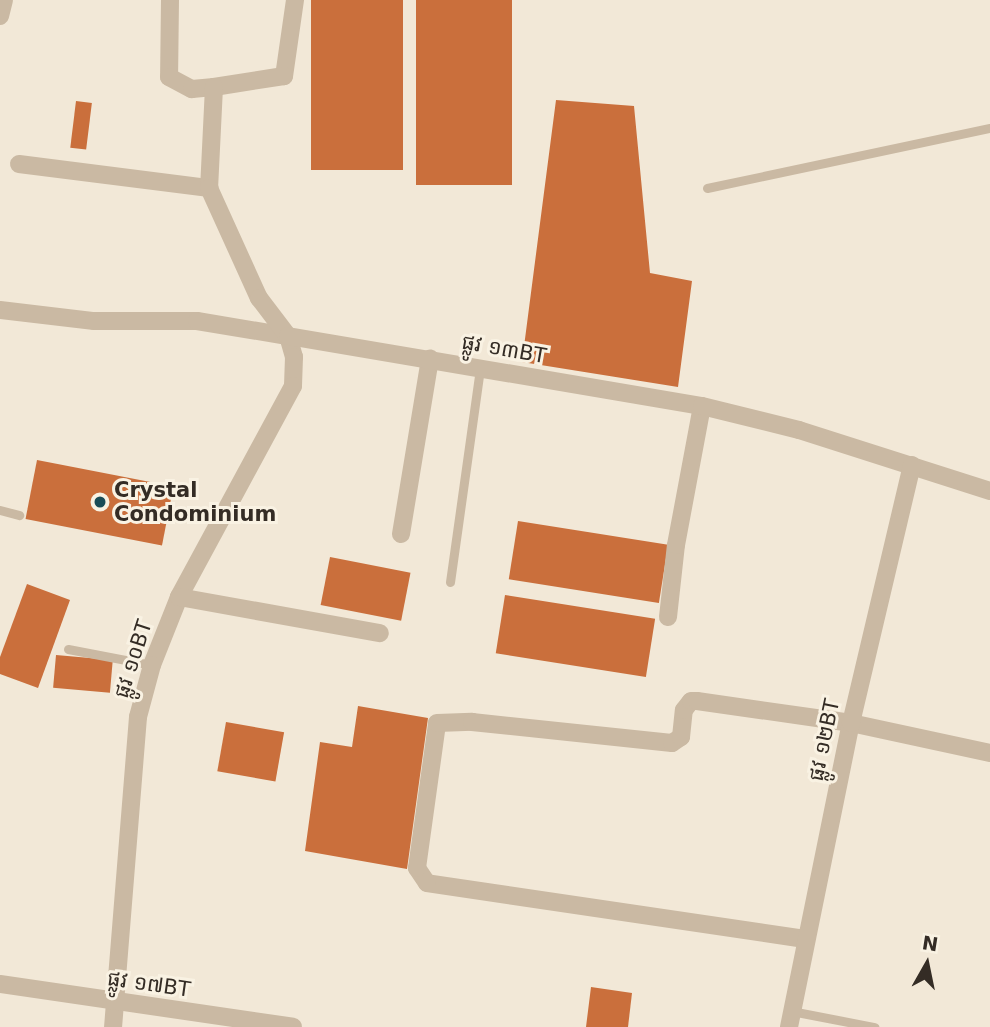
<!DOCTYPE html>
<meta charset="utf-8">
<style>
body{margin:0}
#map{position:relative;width:990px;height:1027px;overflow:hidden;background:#f2e8d7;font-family:"DejaVu Sans","Noto Sans Khmer",sans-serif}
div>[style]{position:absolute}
.building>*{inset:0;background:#ca6f3c;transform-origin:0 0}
.service>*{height:9px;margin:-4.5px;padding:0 4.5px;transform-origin:4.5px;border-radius:4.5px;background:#cab9a3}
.minor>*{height:18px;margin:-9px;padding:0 9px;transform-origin:9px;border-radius:9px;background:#cab9a3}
.tertiary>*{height:18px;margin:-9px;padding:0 9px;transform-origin:9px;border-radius:9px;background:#cab9a3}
.dots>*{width:19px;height:19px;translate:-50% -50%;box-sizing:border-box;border:4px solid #f9f2e3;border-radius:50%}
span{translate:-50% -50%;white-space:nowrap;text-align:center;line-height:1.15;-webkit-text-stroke:6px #f9f2e3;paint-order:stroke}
.street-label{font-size:21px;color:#342c25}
.poi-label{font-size:21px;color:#342c25;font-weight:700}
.left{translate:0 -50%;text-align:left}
.north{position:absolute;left:892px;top:929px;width:70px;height:70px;-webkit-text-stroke:5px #f9f2e3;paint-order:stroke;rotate:9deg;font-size:19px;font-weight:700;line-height:28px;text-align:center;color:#342c25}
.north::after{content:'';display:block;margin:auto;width:24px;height:32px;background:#342c25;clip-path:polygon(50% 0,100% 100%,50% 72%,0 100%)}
</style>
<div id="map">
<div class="building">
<i style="left:311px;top:0;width:92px;height:170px"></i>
<i style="left:416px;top:0;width:96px;height:185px"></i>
<i style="clip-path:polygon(556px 100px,634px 106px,650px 273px,692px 281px,678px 387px,522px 362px)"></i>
<i style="left:76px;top:101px;width:16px;height:47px;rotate:7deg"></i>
<i style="left:37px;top:460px;width:139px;height:60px;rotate:11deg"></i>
<i style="left:518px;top:521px;width:152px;height:59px;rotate:9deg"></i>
<i style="left:330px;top:557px;width:82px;height:49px;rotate:11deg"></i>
<i style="clip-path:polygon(27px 584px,70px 600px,38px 688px,0 674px,0 657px)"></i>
<i style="left:505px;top:595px;width:152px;height:59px;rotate:9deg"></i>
<i style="left:56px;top:655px;width:57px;height:33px;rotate:5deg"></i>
<i style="clip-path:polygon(358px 706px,428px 718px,407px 869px,305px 851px,320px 742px,352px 747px)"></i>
<i style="left:226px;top:722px;width:59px;height:50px;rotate:10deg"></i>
<i style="clip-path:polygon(591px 987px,632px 993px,628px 1027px,586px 1027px)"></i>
</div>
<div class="service">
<i style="left:707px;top:188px;width:289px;rotate:-12deg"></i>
<i style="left:0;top:510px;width:20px;rotate:15deg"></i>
<i style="left:450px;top:582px;width:216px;rotate:-82deg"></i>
<i style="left:68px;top:649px;width:86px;rotate:10.8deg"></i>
<i style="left:791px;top:1011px;width:85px;rotate:10.9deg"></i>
</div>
<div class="minor">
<i style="left:170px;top:0;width:77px;rotate:90.7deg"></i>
<i style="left:169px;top:77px;width:26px;rotate:28deg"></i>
<i style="left:192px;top:89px;width:22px;rotate:-5deg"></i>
<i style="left:0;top:16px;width:16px;rotate:-76deg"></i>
<i style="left:19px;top:164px;width:192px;rotate:7.2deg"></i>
<i style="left:0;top:310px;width:95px;rotate:6.7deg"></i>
<i style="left:94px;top:321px;width:103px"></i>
<i style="left:197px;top:321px;width:92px;rotate:9.4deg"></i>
<i style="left:288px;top:336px;width:22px;rotate:74deg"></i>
<i style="left:294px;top:357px;width:29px;rotate:92deg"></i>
<i style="left:293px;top:386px;width:240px;rotate:118.4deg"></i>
<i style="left:179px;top:597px;width:73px;rotate:111.7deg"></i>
<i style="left:152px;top:665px;width:54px;rotate:105.1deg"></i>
<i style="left:138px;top:717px;width:311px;rotate:94.6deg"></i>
<i style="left:401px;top:534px;width:178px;rotate:-80.6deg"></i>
<i style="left:179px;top:597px;width:204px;rotate:10.2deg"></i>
<i style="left:668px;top:617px;width:72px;rotate:-83.7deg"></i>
<i style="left:676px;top:545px;width:141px;rotate:-79.4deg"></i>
<i style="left:805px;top:939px;width:382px;rotate:-171.6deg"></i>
<i style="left:427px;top:883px;width:18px;rotate:-124deg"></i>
<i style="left:417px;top:868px;width:146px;rotate:-82.1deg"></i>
<i style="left:437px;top:723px;width:35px;rotate:-2deg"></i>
<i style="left:472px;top:722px;width:201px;rotate:6deg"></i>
<i style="left:672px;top:743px;width:11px;rotate:-34deg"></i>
<i style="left:681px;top:737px;width:27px;rotate:-84deg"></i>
<i style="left:684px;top:710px;width:11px;rotate:-52deg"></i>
<i style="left:691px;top:701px;width:6px"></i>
<i style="left:697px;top:701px;width:156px;rotate:8.1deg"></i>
<i style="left:851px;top:723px;width:142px;rotate:12.2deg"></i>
<i style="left:0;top:984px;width:296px;rotate:8.3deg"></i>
</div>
<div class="tertiary">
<i style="left:295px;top:0;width:77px;rotate:98.2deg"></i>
<i style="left:284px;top:76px;width:71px;rotate:171.1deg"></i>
<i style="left:214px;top:87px;width:101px;rotate:92.8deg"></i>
<i style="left:209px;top:188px;width:121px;rotate:65.6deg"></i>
<i style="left:259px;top:298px;width:48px;rotate:52.7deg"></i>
<i style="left:288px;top:336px;width:420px;rotate:9.6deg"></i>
<i style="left:702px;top:406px;width:100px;rotate:13.9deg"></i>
<i style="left:799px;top:430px;width:201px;rotate:17.7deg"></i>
<i style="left:789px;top:1027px;width:310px;rotate:-78.5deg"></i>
<i style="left:851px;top:723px;width:265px;rotate:-76.7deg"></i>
</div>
<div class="dots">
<i style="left:100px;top:502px;background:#1a4c57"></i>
</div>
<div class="street-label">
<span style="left:504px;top:349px;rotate:10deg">ផ្លូវ ១៣BT</span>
<span style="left:133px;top:659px;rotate:-72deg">ផ្លូវ ១០BT</span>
<span style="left:824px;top:740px;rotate:-78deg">ផ្លូវ ១២BT</span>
<span style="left:149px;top:984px;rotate:8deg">ផ្លូវ ១៧BT</span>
</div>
<div class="poi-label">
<span class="left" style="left:114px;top:502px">Crystal<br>Condominium</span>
</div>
<div class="north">N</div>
</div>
